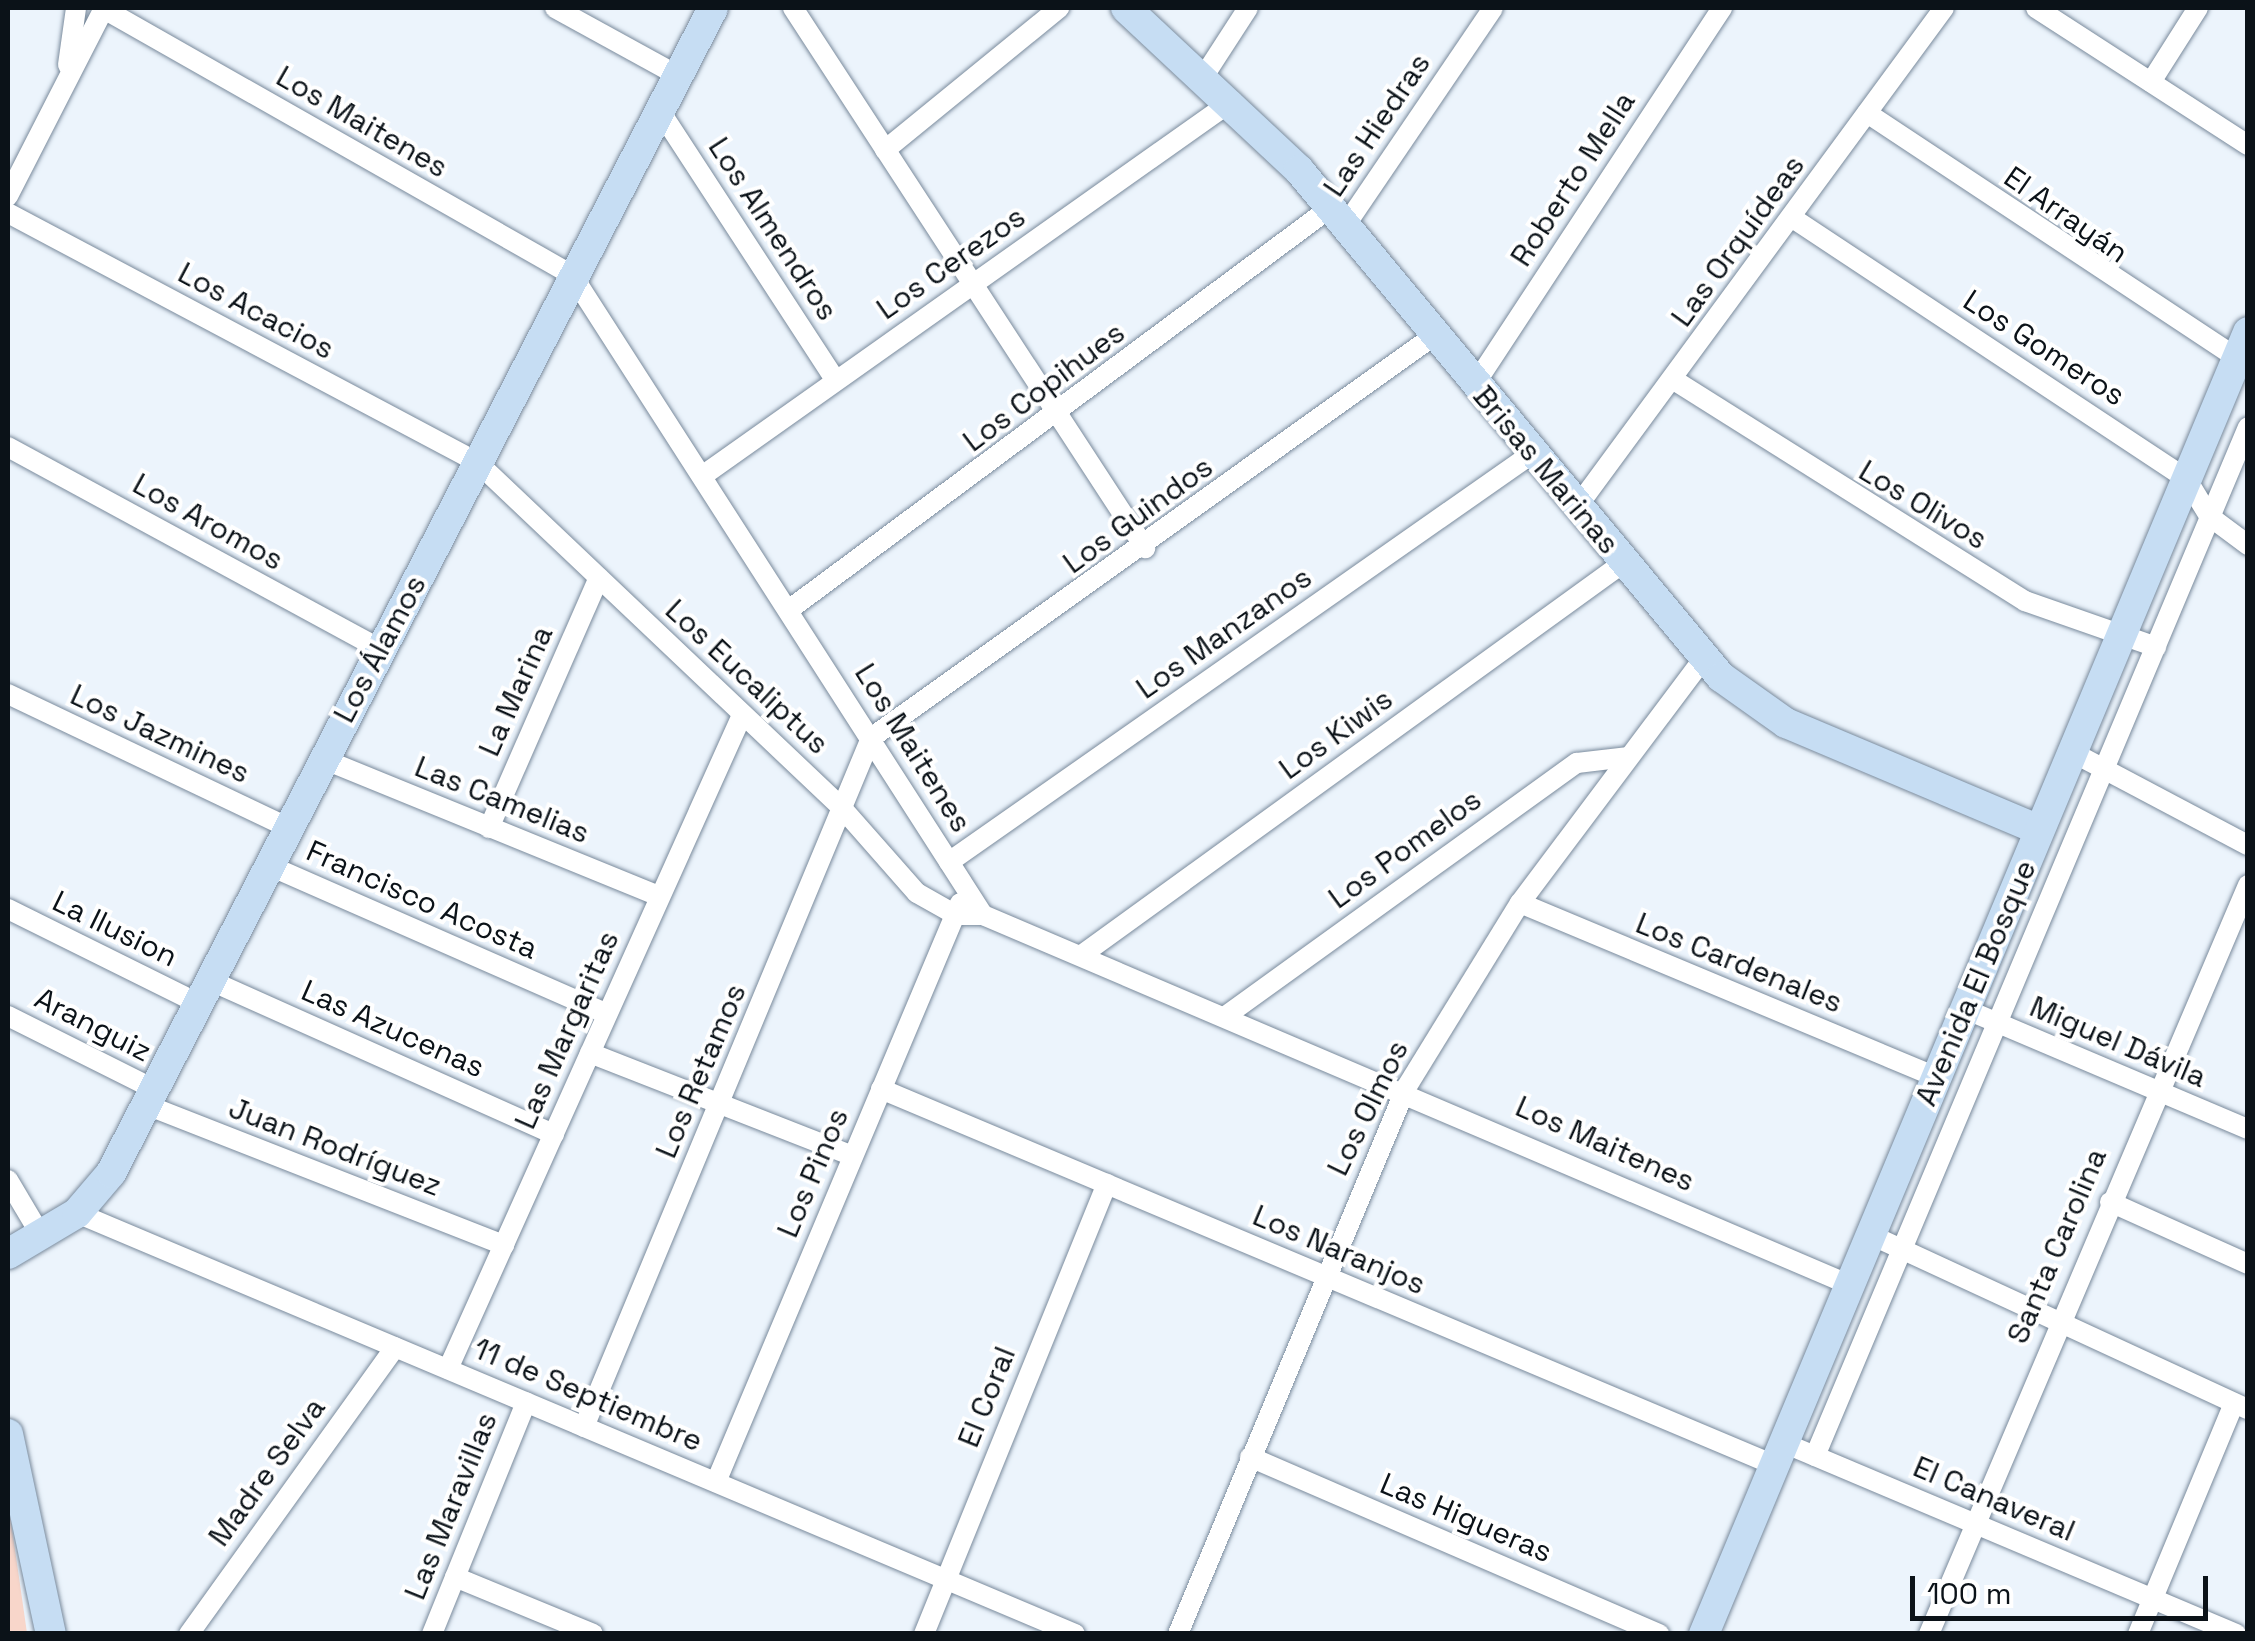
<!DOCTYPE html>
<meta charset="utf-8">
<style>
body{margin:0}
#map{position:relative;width:2255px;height:1641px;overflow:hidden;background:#ecf4fc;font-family:"Space Grotesk",sans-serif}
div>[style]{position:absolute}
.green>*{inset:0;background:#f8d6ca}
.roads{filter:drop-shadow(0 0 2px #798a9c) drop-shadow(0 0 2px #798a9c)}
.street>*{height:20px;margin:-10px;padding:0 10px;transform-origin:10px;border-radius:10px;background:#fff}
.secondary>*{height:30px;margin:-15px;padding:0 15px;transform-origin:15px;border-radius:15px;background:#c6ddf3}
span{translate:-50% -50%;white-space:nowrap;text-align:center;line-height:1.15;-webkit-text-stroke:8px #fff;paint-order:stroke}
.street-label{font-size:30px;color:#0b1218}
.frame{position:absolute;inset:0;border:10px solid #0b1218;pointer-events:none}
.scale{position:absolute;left:1910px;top:1576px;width:298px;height:45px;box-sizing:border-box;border:5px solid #0b1218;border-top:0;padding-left:12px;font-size:30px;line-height:35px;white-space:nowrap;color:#0b1218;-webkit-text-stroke:8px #fff;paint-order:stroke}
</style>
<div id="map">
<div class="green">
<i style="clip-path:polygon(8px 1501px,27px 1633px,8px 1633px)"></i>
</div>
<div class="roads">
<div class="street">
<i style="left:555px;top:8px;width:139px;rotate:28.8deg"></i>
<i style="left:793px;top:8px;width:645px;rotate:56.9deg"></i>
<i style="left:2036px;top:8px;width:252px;rotate:32.9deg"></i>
<i style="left:104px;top:9px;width:538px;rotate:29.61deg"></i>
<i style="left:572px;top:275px;width:761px;rotate:57.29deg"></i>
<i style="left:983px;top:915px;width:943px;rotate:23.11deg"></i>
<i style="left:68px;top:65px;width:58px;rotate:-82deg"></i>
<i style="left:1204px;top:76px;width:81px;rotate:-57.1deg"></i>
<i style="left:2151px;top:82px;width:88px;rotate:-57.6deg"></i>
<i style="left:660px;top:111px;width:322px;rotate:56.9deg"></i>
<i style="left:1867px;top:113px;width:444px;rotate:33.5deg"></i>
<i style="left:885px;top:150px;width:225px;rotate:-39.2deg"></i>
<i style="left:8px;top:196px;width:211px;rotate:-62.9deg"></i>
<i style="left:8px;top:213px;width:531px;rotate:27.96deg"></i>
<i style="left:477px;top:462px;width:503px;rotate:43.47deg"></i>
<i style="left:842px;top:808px;width:113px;rotate:48.6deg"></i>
<i style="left:917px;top:893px;width:45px;rotate:29.4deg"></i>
<i style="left:956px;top:915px;width:27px"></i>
<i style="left:1791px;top:217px;width:473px;rotate:33.5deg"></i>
<i style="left:2186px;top:478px;width:44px;rotate:58.8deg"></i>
<i style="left:2209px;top:516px;width:49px;rotate:36.6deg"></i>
<i style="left:1345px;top:226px;width:263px;rotate:-55.8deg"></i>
<i style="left:1674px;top:380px;width:415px;rotate:32.2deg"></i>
<i style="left:2025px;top:601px;width:139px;rotate:19.3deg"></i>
<i style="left:1475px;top:384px;width:450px;rotate:-56.7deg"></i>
<i style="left:8px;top:447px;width:423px;rotate:28.5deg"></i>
<i style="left:705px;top:474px;width:646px;rotate:-35.29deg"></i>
<i style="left:1577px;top:507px;width:619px;rotate:-53.67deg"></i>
<i style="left:790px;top:609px;width:673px;rotate:-36.6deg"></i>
<i style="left:8px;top:694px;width:309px;rotate:25.5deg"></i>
<i style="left:2072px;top:752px;width:199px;rotate:27.9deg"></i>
<i style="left:323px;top:759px;width:362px;rotate:22.2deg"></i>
<i style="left:489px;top:828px;width:273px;rotate:-66.3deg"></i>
<i style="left:949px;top:862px;width:713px;rotate:-35.01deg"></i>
<i style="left:268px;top:865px;width:370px;rotate:23.7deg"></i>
<i style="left:1520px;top:903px;width:451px;rotate:22.7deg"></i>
<i style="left:8px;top:909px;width:211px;rotate:26.4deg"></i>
<i style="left:1083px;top:954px;width:667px;rotate:-35.91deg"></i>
<i style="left:209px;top:980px;width:378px;rotate:24.1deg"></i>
<i style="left:1965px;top:1009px;width:307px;rotate:23deg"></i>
<i style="left:1227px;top:1015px;width:431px;rotate:-35.8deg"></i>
<i style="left:1577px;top:763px;width:50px;rotate:-6.8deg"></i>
<i style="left:8px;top:1016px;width:161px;rotate:26.6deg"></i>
<i style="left:590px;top:1053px;width:282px;rotate:21.4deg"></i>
<i style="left:881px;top:1089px;width:969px;rotate:22.83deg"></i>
<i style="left:144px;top:1104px;width:387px;rotate:21.4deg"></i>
<i style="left:8px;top:1180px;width:63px;rotate:59.3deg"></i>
<i style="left:2110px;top:1202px;width:151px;rotate:24.2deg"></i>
<i style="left:77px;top:1213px;width:1083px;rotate:22.87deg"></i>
<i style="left:1871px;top:1235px;width:415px;rotate:24.8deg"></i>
<i style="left:448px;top:1369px;width:717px;rotate:-65.79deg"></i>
<i style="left:584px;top:1427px;width:746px;rotate:-67.39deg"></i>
<i style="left:871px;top:738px;width:693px;rotate:-35.55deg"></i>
<i style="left:1784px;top:1443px;width:491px;rotate:22.9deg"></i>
<i style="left:1815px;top:1456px;width:1116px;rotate:-67.18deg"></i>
<i style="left:1250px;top:1457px;width:446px;rotate:23.4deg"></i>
<i style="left:716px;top:1482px;width:628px;rotate:-67.15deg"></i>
<i style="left:455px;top:1577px;width:149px;rotate:22.4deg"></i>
<i style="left:189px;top:1634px;width:353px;rotate:-54.3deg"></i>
<i style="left:432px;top:1634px;width:250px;rotate:-67.9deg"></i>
<i style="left:924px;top:1634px;width:486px;rotate:-67.9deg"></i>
<i style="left:1178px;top:1634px;width:592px;rotate:-67.34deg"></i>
<i style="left:1406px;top:1088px;width:217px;rotate:-58.4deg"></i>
<i style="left:1520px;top:903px;width:305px;rotate:-53.1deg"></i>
<i style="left:1929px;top:1634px;width:814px;rotate:-66.93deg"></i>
<i style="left:2138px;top:1634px;width:250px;rotate:-67.4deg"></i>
</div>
<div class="secondary">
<i style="left:1126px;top:8px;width:237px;rotate:43.1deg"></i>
<i style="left:1299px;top:170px;width:660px;rotate:50.23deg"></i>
<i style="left:1721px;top:677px;width:80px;rotate:35.3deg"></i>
<i style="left:1786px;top:723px;width:275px;rotate:22.9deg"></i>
<i style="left:8px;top:1254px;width:80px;rotate:-30.7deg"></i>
<i style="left:77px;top:1213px;width:52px;rotate:-49.6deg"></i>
<i style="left:111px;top:1173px;width:1311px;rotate:-62.67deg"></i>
<i style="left:8px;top:1434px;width:205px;rotate:77.9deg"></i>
<i style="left:1704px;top:1634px;width:1411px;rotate:-67.32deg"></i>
</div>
</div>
<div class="street-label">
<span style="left:362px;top:122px;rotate:30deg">Los Maitenes</span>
<span style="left:1377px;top:125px;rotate:-56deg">Las Hiedras</span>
<span style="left:1573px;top:179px;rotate:-57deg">Roberto Mella</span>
<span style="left:2066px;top:215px;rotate:35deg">El Arrayán</span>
<span style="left:773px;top:229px;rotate:57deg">Los Almendros</span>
<span style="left:1738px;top:241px;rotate:-54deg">Las Orquídeas</span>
<span style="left:951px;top:263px;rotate:-35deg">Los Cerezos</span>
<span style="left:256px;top:311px;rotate:28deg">Los Acacios</span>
<span style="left:2044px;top:348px;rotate:33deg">Los Gomeros</span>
<span style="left:1044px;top:387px;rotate:-37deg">Los Copihues</span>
<span style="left:1546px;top:470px;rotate:50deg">Brisas Marinas</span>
<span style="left:1923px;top:505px;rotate:31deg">Los Olivos</span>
<span style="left:1138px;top:515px;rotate:-36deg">Los Guindos</span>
<span style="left:208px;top:522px;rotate:29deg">Los Aromos</span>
<span style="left:1224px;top:633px;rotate:-35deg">Los Manzanos</span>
<span style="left:380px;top:649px;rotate:-62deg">Los Álamos</span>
<span style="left:747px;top:677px;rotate:43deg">Los Eucaliptus</span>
<span style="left:516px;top:691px;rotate:-66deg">La Marina</span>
<span style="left:160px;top:734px;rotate:25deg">Los Jazmines</span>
<span style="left:1336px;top:734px;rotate:-36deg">Los Kiwis</span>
<span style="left:913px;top:748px;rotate:58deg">Los Maitenes</span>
<span style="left:502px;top:800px;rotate:22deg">Las Camelias</span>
<span style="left:1405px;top:849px;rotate:-36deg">Los Pomelos</span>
<span style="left:422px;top:900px;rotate:24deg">Francisco Acosta</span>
<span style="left:115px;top:929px;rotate:26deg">La Ilusion</span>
<span style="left:1739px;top:963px;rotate:22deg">Los Cardenales</span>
<span style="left:1976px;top:983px;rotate:-67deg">Avenida El Bosque</span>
<span style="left:93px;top:1025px;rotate:27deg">Aranguiz</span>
<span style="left:393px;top:1029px;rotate:24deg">Las Azucenas</span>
<span style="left:567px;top:1030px;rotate:-66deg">Las Margaritas</span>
<span style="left:2118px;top:1042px;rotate:23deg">Miguel Dávila</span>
<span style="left:701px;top:1071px;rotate:-67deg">Los Retamos</span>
<span style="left:1368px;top:1108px;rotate:-64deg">Los Olmos</span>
<span style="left:1605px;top:1144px;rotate:24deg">Los Maitenes</span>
<span style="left:335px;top:1147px;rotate:21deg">Juan Rodríguez</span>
<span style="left:813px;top:1173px;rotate:-67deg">Los Pinos</span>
<span style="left:2057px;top:1246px;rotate:-67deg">Santa Carolina</span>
<span style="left:1339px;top:1250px;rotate:23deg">Los Naranjos</span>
<span style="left:588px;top:1395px;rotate:23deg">11 de Septiembre</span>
<span style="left:987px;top:1397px;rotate:-68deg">El Coral</span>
<span style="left:267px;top:1472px;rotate:-54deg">Madre Selva</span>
<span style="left:1994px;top:1499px;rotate:23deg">El Canaveral</span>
<span style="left:451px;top:1506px;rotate:-68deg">Las Maravillas</span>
<span style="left:1466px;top:1518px;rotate:23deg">Las Higueras</span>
</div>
<div class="frame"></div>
<div class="scale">100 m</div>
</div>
